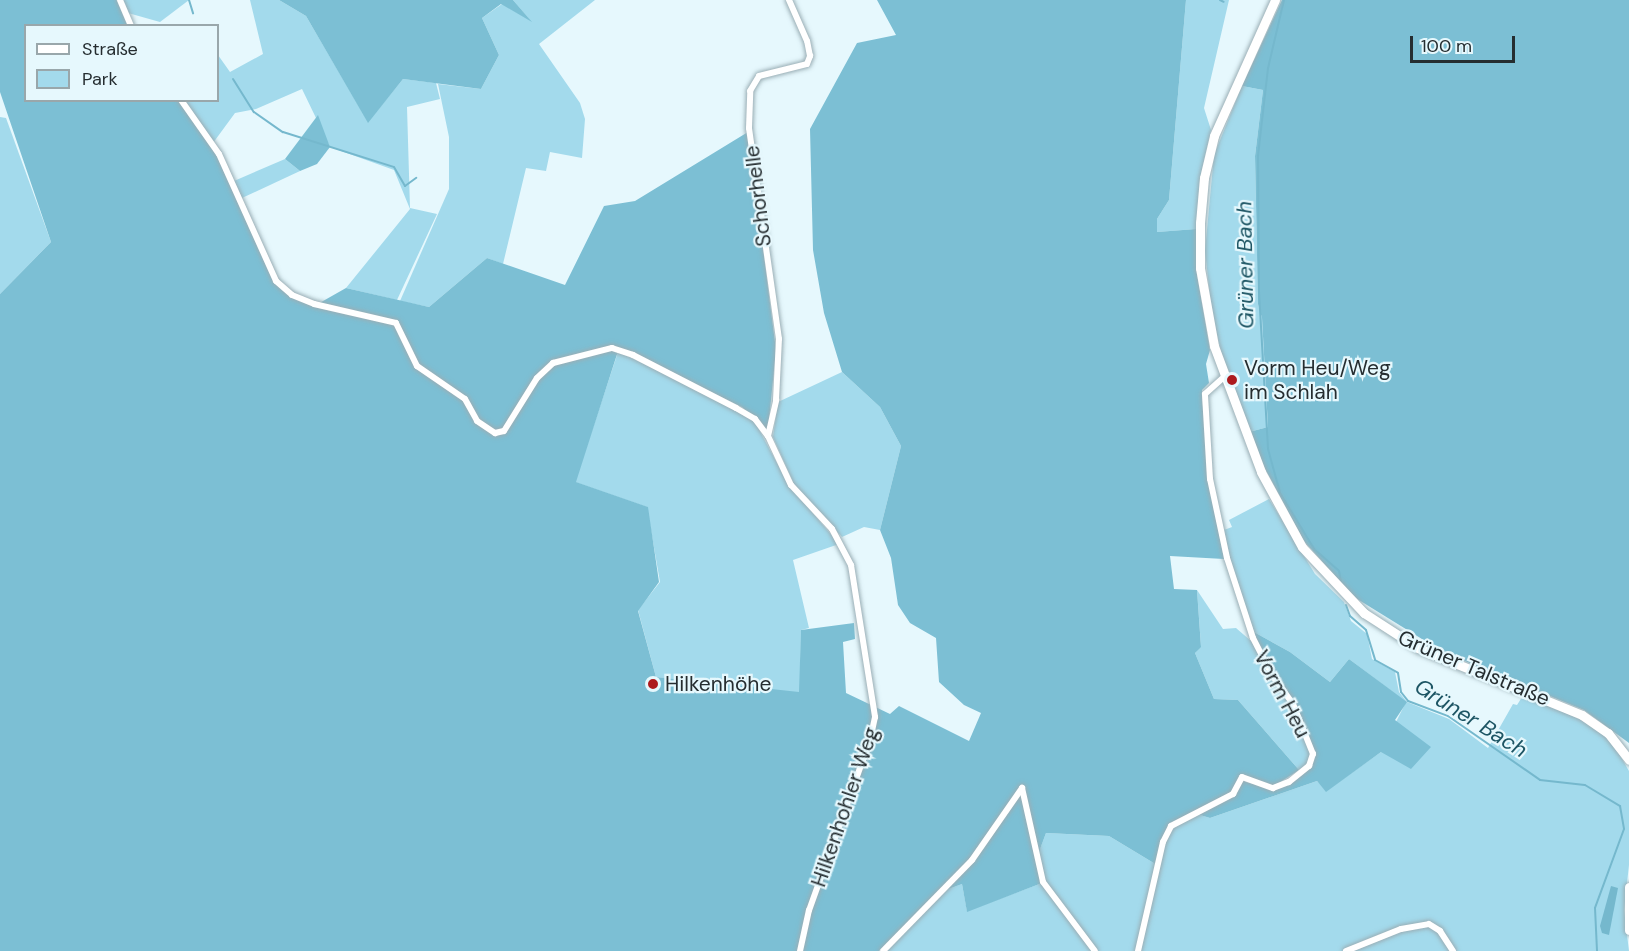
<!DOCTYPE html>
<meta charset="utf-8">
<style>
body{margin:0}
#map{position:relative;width:1629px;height:951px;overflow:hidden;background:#e6f8fd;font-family:"DM Sans",sans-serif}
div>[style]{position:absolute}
.green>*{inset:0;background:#a3daec}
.forest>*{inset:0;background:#7cbfd4}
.water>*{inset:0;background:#75b8cd}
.stream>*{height:2px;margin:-1px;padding:0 1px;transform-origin:1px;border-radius:1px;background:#75b8cd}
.roads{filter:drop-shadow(0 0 2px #9aaeb5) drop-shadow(0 0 2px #9aaeb5)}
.street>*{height:6px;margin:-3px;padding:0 3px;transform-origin:3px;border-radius:3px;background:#fff}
.secondary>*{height:9px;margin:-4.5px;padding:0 4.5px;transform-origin:4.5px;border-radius:4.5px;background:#fff}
.dots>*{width:16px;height:16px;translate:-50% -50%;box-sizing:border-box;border:3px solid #e6f8fd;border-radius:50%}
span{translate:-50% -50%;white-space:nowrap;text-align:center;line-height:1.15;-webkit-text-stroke:4.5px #e6f8fd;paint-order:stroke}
.street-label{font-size:21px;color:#252d30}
.poi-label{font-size:21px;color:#252d30}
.left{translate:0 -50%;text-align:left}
.water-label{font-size:22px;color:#1d5564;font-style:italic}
.legend{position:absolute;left:24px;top:24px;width:195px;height:78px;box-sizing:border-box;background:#e6f8fd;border:2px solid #99a7ab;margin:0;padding:8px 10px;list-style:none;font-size:18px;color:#252d30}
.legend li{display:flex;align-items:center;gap:12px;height:30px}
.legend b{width:30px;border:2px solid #99a7ab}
.scale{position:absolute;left:1410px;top:36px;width:105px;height:27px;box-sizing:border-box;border:3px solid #252d30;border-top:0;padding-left:8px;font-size:18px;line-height:21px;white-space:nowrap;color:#252d30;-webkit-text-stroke:4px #e6f8fd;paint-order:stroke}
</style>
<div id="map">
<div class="green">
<i style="clip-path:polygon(122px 0,189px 0,160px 22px,128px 13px)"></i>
<i style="clip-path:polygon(250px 0,279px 0,306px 16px,368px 122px,403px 79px,436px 83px,440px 99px,407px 107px,410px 208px,437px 214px,397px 300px,346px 288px,410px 209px,394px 170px,330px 147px,302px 89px,256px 109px,235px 113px,213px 143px,183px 101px,218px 100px,218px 55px,230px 72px,263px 54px)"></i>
<i style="clip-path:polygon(513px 0,595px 0,539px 44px,580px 103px,585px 119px,582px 158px,550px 152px,546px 171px,526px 168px,503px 264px,487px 258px,429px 307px,400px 301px,449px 189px,449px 137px,438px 84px,481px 89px,499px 55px,482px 18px,502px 4px,530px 20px)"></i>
<i style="clip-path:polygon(1186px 0,1229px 0,1204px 108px,1211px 130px,1200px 178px,1196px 229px,1157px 232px,1157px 219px,1169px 200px)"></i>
<i style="clip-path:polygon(1242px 86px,1263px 90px,1255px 156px,1258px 304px,1262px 318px,1268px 427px,1249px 432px,1224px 364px,1212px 313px,1205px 251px,1214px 155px)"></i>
<i style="clip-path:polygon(0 117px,6px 118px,51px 242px,0 294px)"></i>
<i style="clip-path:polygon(285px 159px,300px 171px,242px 198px,234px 181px)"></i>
<i style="clip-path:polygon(618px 352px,692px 386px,755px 422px,788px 484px,839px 544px,793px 560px,809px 628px,801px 630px,800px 693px,656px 677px,638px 610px,660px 582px,647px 507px,575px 482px)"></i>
<i style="clip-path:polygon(842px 372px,880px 407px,901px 446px,880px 530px,864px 527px,842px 537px,795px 486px,773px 437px,778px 402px)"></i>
<i style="clip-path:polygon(1269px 499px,1315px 574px,1344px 602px,1351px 621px,1367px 634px,1372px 659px,1395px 672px,1399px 692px,1407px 702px,1449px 719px,1488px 748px,1513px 704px,1517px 705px,1524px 694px,1579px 719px,1605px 735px,1618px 752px,1629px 771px,1629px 865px,1624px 910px,1629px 951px,1454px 951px,1429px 924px,1416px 924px,1343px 951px,1139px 951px,1164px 843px,1172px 827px,1197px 814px,1210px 818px,1317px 781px,1326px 791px,1381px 752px,1406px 702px,1349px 659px,1330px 682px,1290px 652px,1252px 631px,1234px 576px,1224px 530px,1232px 527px,1229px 520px)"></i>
<i style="clip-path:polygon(1197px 590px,1223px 629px,1236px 628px,1251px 641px,1290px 705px,1311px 754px,1307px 764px,1299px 770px,1238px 700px,1214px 699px,1195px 653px,1201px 646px)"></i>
<i style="clip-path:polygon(1046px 833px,1109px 836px,1157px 865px,1136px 951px,1097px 951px,1045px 882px,1037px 857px)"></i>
<i style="clip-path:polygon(1042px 883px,1094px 951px,885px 951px,943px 891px,962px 884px,967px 911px)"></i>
<i style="clip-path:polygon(1427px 925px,1439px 932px,1452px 951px,1351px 951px,1384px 936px)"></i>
</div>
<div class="forest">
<i style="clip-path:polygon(0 0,118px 0,130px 25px,26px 26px,26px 100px,180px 101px,217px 155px,274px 281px,316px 305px,346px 288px,429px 307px,487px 258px,565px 285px,604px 206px,635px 201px,748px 132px,776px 350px,768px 430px,742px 407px,619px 348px,576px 482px,648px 507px,659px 582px,638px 611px,656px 677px,799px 692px,801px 630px,854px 623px,855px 639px,843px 642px,846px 693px,890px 714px,899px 706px,969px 741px,981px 713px,964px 705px,939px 682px,936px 638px,910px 623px,898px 605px,891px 558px,880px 530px,901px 446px,880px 407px,842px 372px,824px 313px,813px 250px,810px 129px,857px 43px,896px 35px,877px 0,1186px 0,1169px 200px,1157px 219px,1157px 232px,1196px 229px,1196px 269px,1210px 350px,1206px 364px,1209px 383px,1202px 390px,1202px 397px,1212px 496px,1224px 559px,1170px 556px,1174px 589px,1197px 590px,1201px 647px,1195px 653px,1214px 699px,1238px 700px,1299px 770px,1274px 786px,1240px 775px,1232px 792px,1168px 825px,1157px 865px,1109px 836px,1046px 833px,1036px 860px,1042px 883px,967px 912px,962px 884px,943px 891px,880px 951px,0 951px,0 294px,51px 242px,0 92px)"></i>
<i style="clip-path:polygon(279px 0,513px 0,532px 22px,501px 4px,482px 18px,499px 55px,481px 89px,403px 79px,368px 123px,306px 16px)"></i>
<i style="clip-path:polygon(1282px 0,1629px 0,1629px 743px,1584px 710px,1443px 652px,1354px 597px,1304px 541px,1255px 450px,1249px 432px,1268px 427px,1262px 318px,1258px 304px,1255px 156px,1263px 90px,1242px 86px)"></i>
<i style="clip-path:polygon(318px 115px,330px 147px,317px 164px,300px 171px,285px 159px)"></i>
<i style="clip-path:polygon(1252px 631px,1290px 652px,1330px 682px,1349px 659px,1407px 702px,1395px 720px,1431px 747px,1411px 769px,1381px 752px,1326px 792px,1317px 781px,1210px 818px,1197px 814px,1236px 795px,1242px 781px,1276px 790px,1291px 784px,1315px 754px)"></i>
</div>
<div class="water">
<i style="clip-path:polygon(1611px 886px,1618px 888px,1609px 935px,1602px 933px,1600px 926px)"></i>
</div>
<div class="stream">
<i style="left:189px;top:0;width:14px;rotate:73deg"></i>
<i style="left:1220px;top:0;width:4px;rotate:27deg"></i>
<i style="left:1284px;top:0;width:70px;rotate:103.2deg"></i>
<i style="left:1268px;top:68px;width:89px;rotate:96.5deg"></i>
<i style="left:1258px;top:156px;width:136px;rotate:89.6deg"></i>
<i style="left:1259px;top:292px;width:157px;rotate:86.7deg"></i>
<i style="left:1268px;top:449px;width:46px;rotate:74.7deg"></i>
<i style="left:1280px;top:493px;width:66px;rotate:58.7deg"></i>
<i style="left:1314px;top:549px;width:33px;rotate:41deg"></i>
<i style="left:1339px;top:571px;width:11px;rotate:80deg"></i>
<i style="left:233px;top:79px;width:39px;rotate:58deg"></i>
<i style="left:254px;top:112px;width:35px;rotate:35deg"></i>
<i style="left:283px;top:132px;width:116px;rotate:17.5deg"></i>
<i style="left:394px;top:167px;width:22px;rotate:60deg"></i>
<i style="left:405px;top:186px;width:14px;rotate:-36deg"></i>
<i style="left:1346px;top:605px;width:12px;rotate:70deg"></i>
<i style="left:1350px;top:616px;width:21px;rotate:41deg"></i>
<i style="left:1366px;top:630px;width:31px;rotate:73deg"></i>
<i style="left:1375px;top:660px;width:26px;rotate:29deg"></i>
<i style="left:1398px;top:673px;width:19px;rotate:81deg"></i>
<i style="left:1401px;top:692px;width:11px;rotate:52deg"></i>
<i style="left:1408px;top:701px;width:43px;rotate:20.6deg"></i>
<i style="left:1448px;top:716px;width:112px;rotate:34.8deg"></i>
<i style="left:1540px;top:780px;width:45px;rotate:6.3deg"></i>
<i style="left:1585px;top:785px;width:41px;rotate:31deg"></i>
<i style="left:1620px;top:806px;width:23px;rotate:80deg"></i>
<i style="left:1624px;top:829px;width:84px;rotate:110.2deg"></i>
<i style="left:1595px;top:908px;width:43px;rotate:87.3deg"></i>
</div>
<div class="roads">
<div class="street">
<i style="left:120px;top:0;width:28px;rotate:67deg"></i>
<i style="left:181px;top:100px;width:66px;rotate:54.9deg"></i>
<i style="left:219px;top:154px;width:139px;rotate:65.8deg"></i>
<i style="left:276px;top:281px;width:21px;rotate:41deg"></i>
<i style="left:292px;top:295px;width:24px;rotate:22deg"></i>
<i style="left:314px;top:304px;width:84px;rotate:13deg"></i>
<i style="left:396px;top:323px;width:48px;rotate:64deg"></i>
<i style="left:417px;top:366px;width:58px;rotate:34.5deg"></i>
<i style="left:465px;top:399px;width:25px;rotate:61deg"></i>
<i style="left:477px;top:421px;width:22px;rotate:34deg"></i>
<i style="left:495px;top:433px;width:9px;rotate:-13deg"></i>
<i style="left:504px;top:431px;width:62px;rotate:-58.1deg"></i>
<i style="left:537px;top:378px;width:22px;rotate:-43deg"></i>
<i style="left:553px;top:363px;width:61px;rotate:-14.3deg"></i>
<i style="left:612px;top:348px;width:22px;rotate:18deg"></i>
<i style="left:633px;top:355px;width:116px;rotate:27.2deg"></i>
<i style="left:736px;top:408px;width:22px;rotate:30deg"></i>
<i style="left:755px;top:419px;width:21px;rotate:53deg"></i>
<i style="left:768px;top:436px;width:54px;rotate:64.9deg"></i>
<i style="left:791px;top:485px;width:60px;rotate:47deg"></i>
<i style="left:832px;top:529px;width:41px;rotate:62.2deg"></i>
<i style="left:851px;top:565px;width:154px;rotate:81deg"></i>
<i style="left:875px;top:717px;width:24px;rotate:102deg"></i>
<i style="left:870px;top:740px;width:181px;rotate:109.7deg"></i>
<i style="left:809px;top:910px;width:42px;rotate:102.4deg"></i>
<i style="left:768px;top:436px;width:37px;rotate:-77deg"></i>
<i style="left:776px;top:400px;width:61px;rotate:-87.2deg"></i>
<i style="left:779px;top:339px;width:213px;rotate:-98.1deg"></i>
<i style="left:749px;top:128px;width:37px;rotate:-88deg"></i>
<i style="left:750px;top:91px;width:17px;rotate:-59deg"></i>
<i style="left:759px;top:76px;width:49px;rotate:-14deg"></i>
<i style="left:807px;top:64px;width:9px;rotate:-69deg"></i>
<i style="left:810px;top:56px;width:15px;rotate:-101deg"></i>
<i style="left:807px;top:41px;width:45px;rotate:-113.7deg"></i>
<i style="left:883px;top:951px;width:127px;rotate:-45.6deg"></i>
<i style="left:972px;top:860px;width:88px;rotate:-55.2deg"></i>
<i style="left:1022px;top:788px;width:96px;rotate:77.4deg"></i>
<i style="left:1043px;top:882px;width:86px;rotate:53deg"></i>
<i style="left:1138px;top:951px;width:112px;rotate:-77.1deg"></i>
<i style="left:1163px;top:842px;width:18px;rotate:-63deg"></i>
<i style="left:1171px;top:826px;width:70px;rotate:-27.3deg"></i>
<i style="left:1233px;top:794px;width:19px;rotate:-62deg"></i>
<i style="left:1242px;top:777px;width:33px;rotate:20deg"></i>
<i style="left:1273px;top:788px;width:17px;rotate:-21deg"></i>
<i style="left:1289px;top:782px;width:26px;rotate:-39deg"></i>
<i style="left:1309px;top:766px;width:13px;rotate:-72deg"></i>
<i style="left:1313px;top:754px;width:54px;rotate:-111.8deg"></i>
<i style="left:1293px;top:704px;width:36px;rotate:-126deg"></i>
<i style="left:1272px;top:675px;width:42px;rotate:-117.2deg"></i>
<i style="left:1253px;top:638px;width:84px;rotate:-108deg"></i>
<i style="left:1227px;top:558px;width:81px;rotate:-102.1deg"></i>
<i style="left:1210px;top:479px;width:85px;rotate:-93.4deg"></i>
<i style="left:1205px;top:394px;width:24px;rotate:-42deg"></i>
<i style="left:1346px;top:951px;width:59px;rotate:-21.8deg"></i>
<i style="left:1401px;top:929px;width:28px;rotate:-10deg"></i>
<i style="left:1429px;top:924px;width:13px;rotate:32deg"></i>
<i style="left:1440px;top:931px;width:24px;rotate:57deg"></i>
</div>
<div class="secondary">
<i style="left:1275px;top:0;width:149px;rotate:114.2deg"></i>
<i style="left:1214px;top:136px;width:43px;rotate:103.4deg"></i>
<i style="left:1204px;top:178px;width:45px;rotate:95.1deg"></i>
<i style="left:1200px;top:223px;width:45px;rotate:90deg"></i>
<i style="left:1200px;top:268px;width:79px;rotate:79.8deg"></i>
<i style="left:1214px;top:346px;width:134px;rotate:69.5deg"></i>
<i style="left:1261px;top:472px;width:85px;rotate:61.3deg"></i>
<i style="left:1302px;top:547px;width:91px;rotate:46.8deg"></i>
<i style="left:1364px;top:613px;width:64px;rotate:32.9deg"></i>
<i style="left:1418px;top:648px;width:177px;rotate:22.2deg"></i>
<i style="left:1582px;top:715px;width:32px;rotate:35deg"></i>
<i style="left:1608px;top:733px;width:34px;rotate:52deg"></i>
<i style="left:1629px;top:887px;width:43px;rotate:90deg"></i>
</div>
</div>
<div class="dots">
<i style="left:1232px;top:380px;background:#ad1a1d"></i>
<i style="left:653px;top:684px;background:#ad1a1d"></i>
</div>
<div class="street-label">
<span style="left:758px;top:196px;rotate:-97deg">Schorhelle</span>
<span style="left:1474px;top:668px;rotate:23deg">Grüner Talstraße</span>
<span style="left:1282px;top:694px;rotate:62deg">Vorm Heu</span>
<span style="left:845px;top:807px;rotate:-71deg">Hilkenhohler Weg</span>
</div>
<div class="poi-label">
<span class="left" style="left:1244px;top:380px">Vorm Heu/Weg<br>im Schlah</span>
<span class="left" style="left:665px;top:684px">Hilkenhöhe</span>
</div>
<div class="water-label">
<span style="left:1245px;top:265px;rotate:-91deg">Grüner Bach</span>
<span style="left:1471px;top:718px;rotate:32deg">Grüner Bach</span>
</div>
<ul class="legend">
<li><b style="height:8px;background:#fff"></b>Straße</li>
<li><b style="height:16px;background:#a3daec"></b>Park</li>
</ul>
<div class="scale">100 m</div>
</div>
